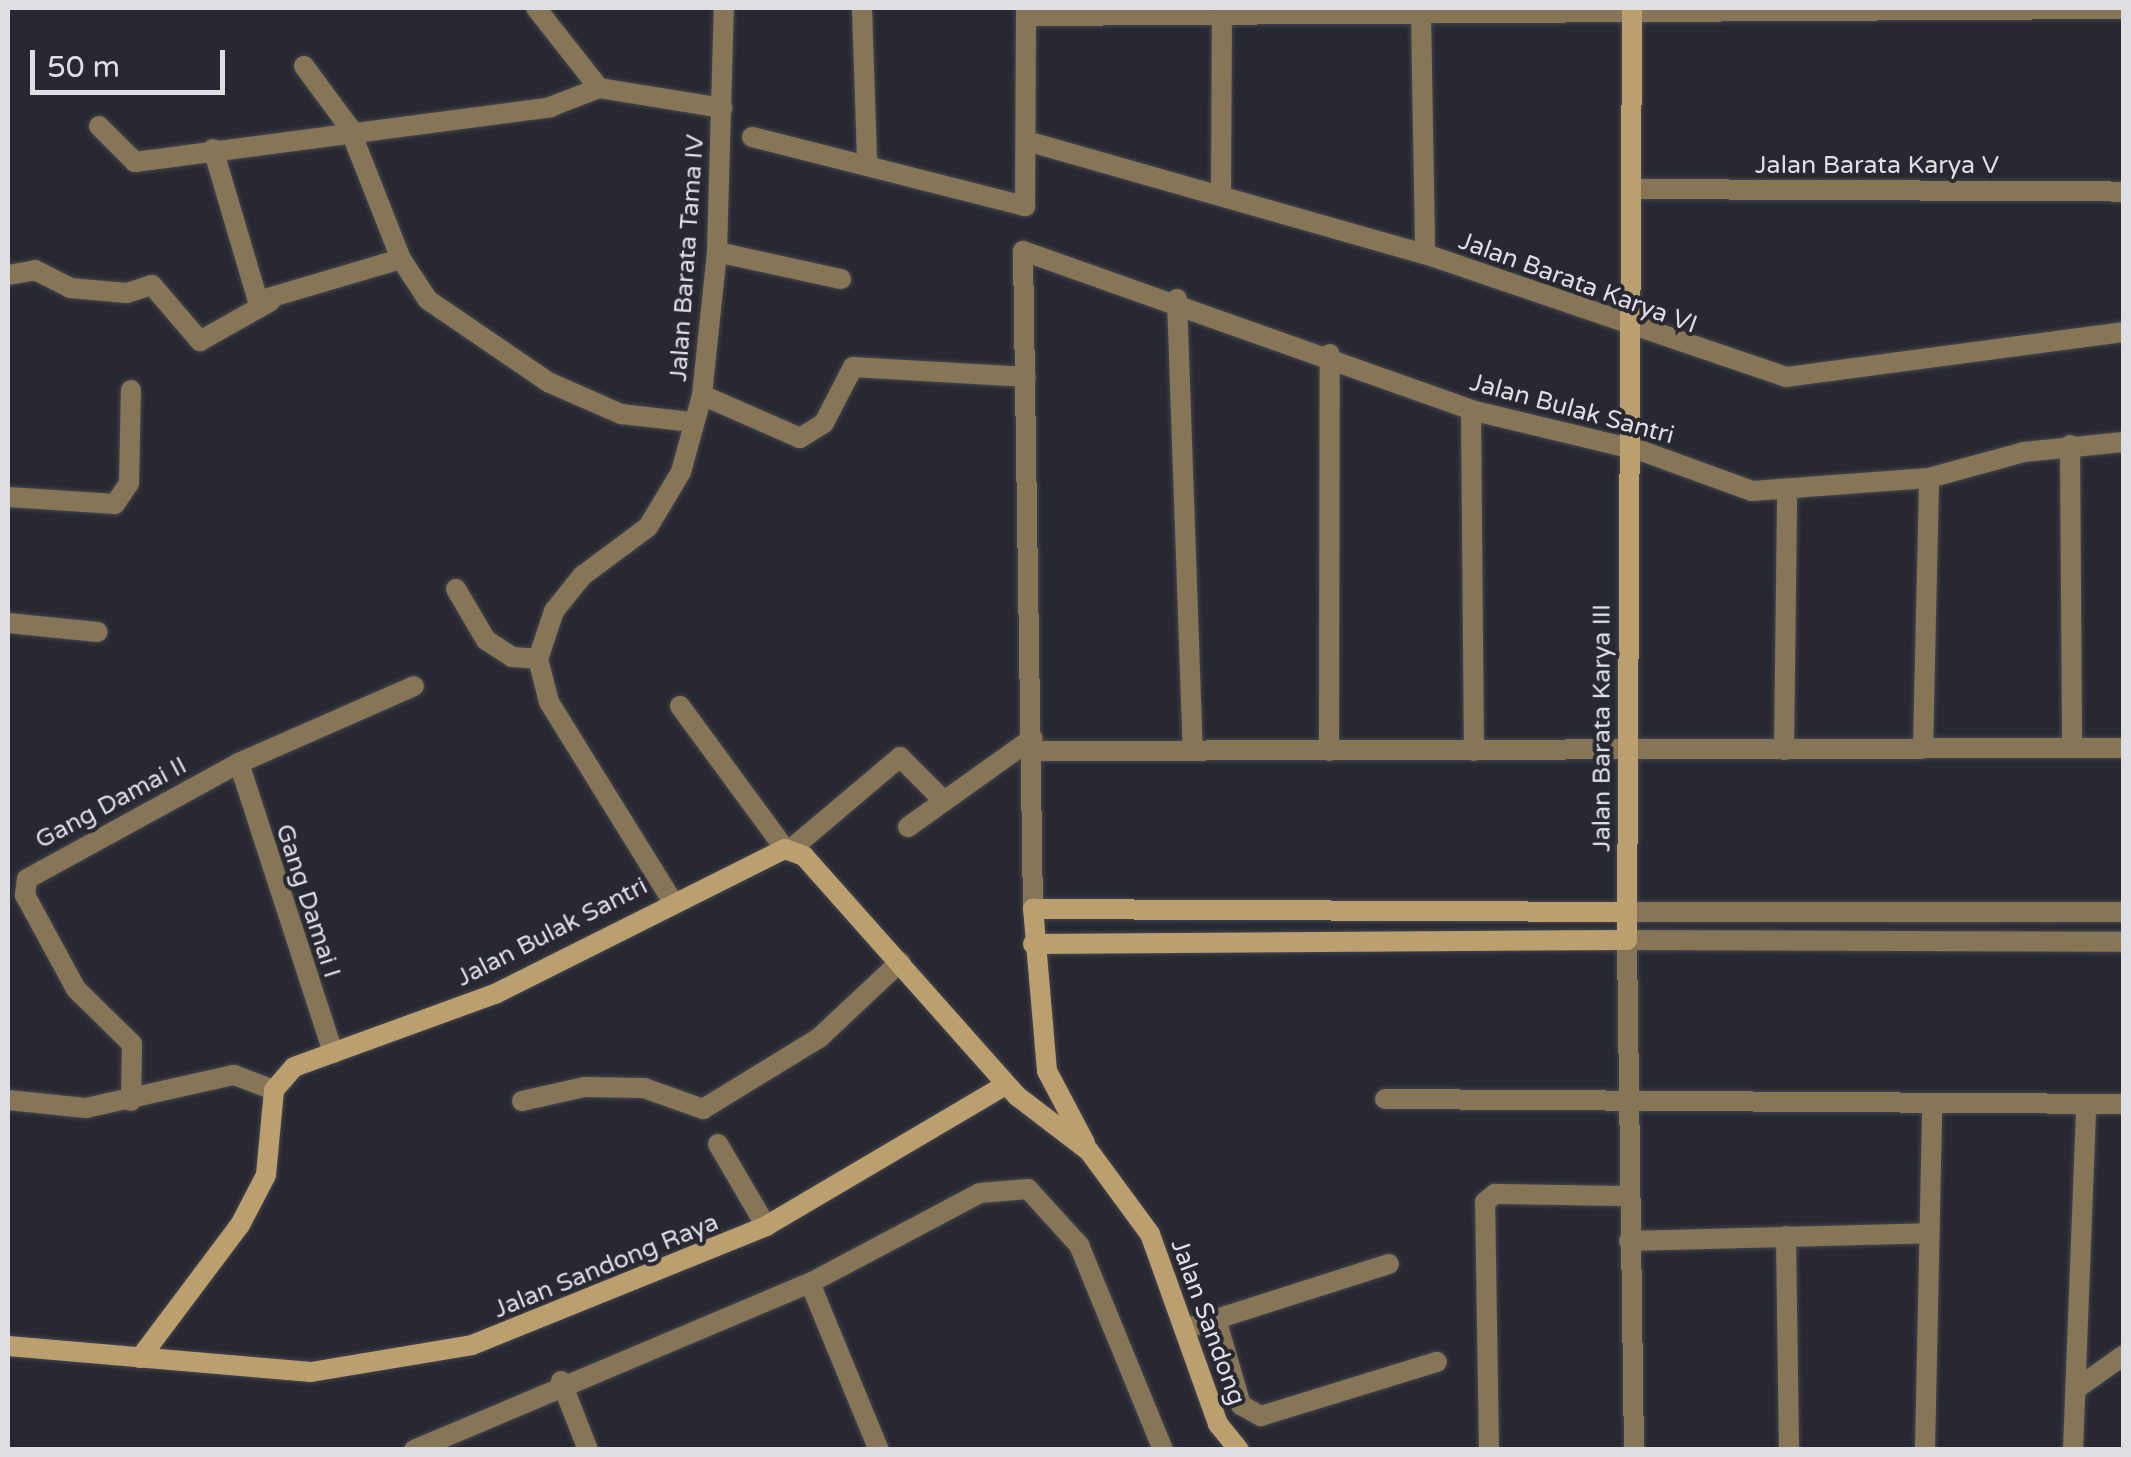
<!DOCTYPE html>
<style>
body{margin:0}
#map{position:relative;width:2131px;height:1457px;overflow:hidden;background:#272830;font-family:"Varela Round",sans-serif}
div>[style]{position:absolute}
.roads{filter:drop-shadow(0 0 2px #44454d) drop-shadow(0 0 2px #44454d)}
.street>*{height:20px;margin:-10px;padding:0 10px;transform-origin:10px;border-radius:10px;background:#867557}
.secondary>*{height:20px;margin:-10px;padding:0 10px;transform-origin:10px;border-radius:10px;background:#bc9f6f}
span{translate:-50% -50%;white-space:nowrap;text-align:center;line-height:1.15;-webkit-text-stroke:8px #272830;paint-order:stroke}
.street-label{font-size:25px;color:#dedfe4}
.frame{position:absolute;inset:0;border:10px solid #dedfe4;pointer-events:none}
.scale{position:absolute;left:30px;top:50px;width:195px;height:45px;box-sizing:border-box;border:5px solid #dedfe4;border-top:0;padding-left:12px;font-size:30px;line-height:35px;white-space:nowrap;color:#dedfe4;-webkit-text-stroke:8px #272830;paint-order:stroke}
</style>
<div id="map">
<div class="roads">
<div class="street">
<i style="left:536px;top:8px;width:102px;rotate:51.8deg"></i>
<i style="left:599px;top:88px;width:125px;rotate:9.2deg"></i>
<i style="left:862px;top:8px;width:153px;rotate:88.1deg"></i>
<i style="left:1421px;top:14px;width:240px;rotate:89deg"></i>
<i style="left:1026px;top:16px;width:1098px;rotate:-0.37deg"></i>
<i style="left:304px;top:66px;width:76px;rotate:53.6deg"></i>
<i style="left:349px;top:127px;width:142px;rotate:68.5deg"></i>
<i style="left:401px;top:259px;width:49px;rotate:56.6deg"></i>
<i style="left:428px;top:300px;width:145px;rotate:34.3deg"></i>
<i style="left:548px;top:382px;width:80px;rotate:23.7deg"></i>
<i style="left:621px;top:414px;width:70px;rotate:6.5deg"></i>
<i style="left:99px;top:126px;width:51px;rotate:45deg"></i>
<i style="left:135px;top:162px;width:419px;rotate:-7.5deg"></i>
<i style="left:550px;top:107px;width:53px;rotate:-21.2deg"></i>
<i style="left:752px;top:137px;width:282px;rotate:14.2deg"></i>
<i style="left:1025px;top:206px;width:198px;rotate:-89.7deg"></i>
<i style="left:1027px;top:141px;width:414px;rotate:15.9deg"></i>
<i style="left:1425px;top:254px;width:381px;rotate:18.8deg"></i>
<i style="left:1786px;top:377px;width:341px;rotate:-7.6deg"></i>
<i style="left:213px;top:149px;width:159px;rotate:73.5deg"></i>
<i style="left:258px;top:301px;width:149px;rotate:-16.4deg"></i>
<i style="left:1631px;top:189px;width:493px;rotate:0.3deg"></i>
<i style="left:1221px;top:193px;width:179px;rotate:-89.7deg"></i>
<i style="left:717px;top:252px;width:127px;rotate:12.3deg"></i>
<i style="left:8px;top:275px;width:27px;rotate:-10deg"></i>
<i style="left:35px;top:270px;width:39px;rotate:27deg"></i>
<i style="left:70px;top:288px;width:57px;rotate:5deg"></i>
<i style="left:127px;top:293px;width:26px;rotate:-18deg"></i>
<i style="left:152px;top:285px;width:74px;rotate:49.4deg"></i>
<i style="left:200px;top:341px;width:81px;rotate:-29.4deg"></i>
<i style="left:1177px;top:299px;width:449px;rotate:88deg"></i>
<i style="left:702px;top:395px;width:107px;rotate:23.7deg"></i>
<i style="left:800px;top:438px;width:28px;rotate:-32deg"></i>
<i style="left:824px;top:423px;width:63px;rotate:-62.6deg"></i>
<i style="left:853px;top:367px;width:173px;rotate:3.3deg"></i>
<i style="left:1471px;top:410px;width:341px;rotate:89.5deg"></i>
<i style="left:2070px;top:445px;width:303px;rotate:89.6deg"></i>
<i style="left:8px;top:497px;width:107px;rotate:3.7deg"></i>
<i style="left:115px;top:504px;width:25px;rotate:-56deg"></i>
<i style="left:129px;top:483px;width:93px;rotate:-88.8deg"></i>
<i style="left:456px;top:589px;width:59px;rotate:59.5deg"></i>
<i style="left:486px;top:640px;width:31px;rotate:33deg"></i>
<i style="left:512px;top:657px;width:26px;rotate:4deg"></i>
<i style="left:8px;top:623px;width:90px;rotate:5.7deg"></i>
<i style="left:680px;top:706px;width:177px;rotate:53.7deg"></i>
<i style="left:1923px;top:748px;width:270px;rotate:-88.7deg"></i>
<i style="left:1784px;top:750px;width:257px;rotate:-89.3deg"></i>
<i style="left:1031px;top:751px;width:1093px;rotate:-0.16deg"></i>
<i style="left:1329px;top:751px;width:397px;rotate:-89.9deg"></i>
<i style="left:239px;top:763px;width:305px;rotate:72deg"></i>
<i style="left:908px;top:827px;width:153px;rotate:-35.5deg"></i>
<i style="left:790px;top:850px;width:144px;rotate:-40.2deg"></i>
<i style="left:900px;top:757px;width:62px;rotate:45deg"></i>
<i style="left:671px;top:899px;width:232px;rotate:-121.8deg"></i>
<i style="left:549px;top:702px;width:44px;rotate:-104.3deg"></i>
<i style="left:538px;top:659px;width:51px;rotate:-71.6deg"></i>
<i style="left:554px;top:611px;width:45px;rotate:-51.3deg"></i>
<i style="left:582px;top:576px;width:82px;rotate:-36.6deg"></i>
<i style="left:648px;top:527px;width:64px;rotate:-59deg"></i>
<i style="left:681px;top:472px;width:80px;rotate:-74.7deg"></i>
<i style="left:702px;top:395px;width:144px;rotate:-84deg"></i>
<i style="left:717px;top:252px;width:244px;rotate:-88.4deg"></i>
<i style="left:1033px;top:909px;width:658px;rotate:-90.87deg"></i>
<i style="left:1023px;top:251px;width:475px;rotate:19.5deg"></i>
<i style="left:1471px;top:410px;width:176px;rotate:13.5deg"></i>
<i style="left:1642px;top:451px;width:117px;rotate:20deg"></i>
<i style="left:1752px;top:491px;width:177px;rotate:-4.2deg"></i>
<i style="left:1929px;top:478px;width:98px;rotate:-15.3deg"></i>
<i style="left:2024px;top:452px;width:100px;rotate:-5.7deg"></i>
<i style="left:1627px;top:912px;width:497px"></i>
<i style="left:1385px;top:1099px;width:739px;rotate:0.39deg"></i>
<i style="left:8px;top:1100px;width:78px;rotate:5.9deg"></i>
<i style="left:86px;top:1108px;width:152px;rotate:-12.6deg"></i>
<i style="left:234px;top:1075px;width:43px;rotate:20.6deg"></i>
<i style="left:131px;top:1101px;width:57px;rotate:-89deg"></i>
<i style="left:132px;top:1044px;width:78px;rotate:-135.5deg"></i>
<i style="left:76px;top:989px;width:107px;rotate:-118.5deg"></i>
<i style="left:25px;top:895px;width:16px;rotate:-83deg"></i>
<i style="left:27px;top:879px;width:242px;rotate:-28.7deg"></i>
<i style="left:239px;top:763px;width:191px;rotate:-23.7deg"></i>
<i style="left:522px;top:1101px;width:64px;rotate:-12.7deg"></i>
<i style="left:584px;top:1087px;width:60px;rotate:1deg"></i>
<i style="left:644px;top:1088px;width:63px;rotate:19.6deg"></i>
<i style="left:703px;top:1109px;width:136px;rotate:-31.5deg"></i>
<i style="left:819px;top:1038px;width:111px;rotate:-43.2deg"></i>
<i style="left:718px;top:1144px;width:95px;rotate:59.7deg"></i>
<i style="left:1786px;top:1236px;width:214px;rotate:89.2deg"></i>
<i style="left:1629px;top:1241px;width:300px;rotate:-1.5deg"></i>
<i style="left:810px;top:1283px;width:181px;rotate:67.6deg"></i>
<i style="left:1216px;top:1319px;width:90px;rotate:73.8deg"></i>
<i style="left:1241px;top:1405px;width:23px;rotate:29deg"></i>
<i style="left:1261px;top:1416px;width:184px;rotate:-17.1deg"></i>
<i style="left:1185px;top:1329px;width:214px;rotate:-17.7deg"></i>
<i style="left:561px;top:1381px;width:74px;rotate:68.6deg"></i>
<i style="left:2076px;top:1389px;width:59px;rotate:-35.3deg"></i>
<i style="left:414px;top:1450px;width:430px;rotate:-22.9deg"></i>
<i style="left:810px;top:1283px;width:192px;rotate:-27.9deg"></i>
<i style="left:980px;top:1193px;width:48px;rotate:-4.8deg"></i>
<i style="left:1028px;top:1189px;width:76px;rotate:47.7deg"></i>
<i style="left:1079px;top:1245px;width:222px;rotate:67.7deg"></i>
<i style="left:1489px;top:1450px;width:248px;rotate:-90.9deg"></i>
<i style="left:1485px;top:1202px;width:13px;rotate:-39deg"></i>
<i style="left:1495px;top:1194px;width:132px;rotate:0.9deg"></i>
<i style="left:1634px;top:1450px;width:510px;rotate:-90.79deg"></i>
<i style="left:1627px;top:940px;width:497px;rotate:0.2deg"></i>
<i style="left:1925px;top:1450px;width:347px;rotate:-88.8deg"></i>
<i style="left:2073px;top:1450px;width:346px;rotate:-87.8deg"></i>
</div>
<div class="secondary">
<i style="left:1033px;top:944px;width:594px;rotate:-0.39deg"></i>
<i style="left:1627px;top:940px;width:932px;rotate:-89.69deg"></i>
<i style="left:1085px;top:1143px;width:81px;rotate:-117.8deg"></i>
<i style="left:1047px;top:1071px;width:163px;rotate:-94.9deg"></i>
<i style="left:1033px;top:909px;width:594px;rotate:0.29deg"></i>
<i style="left:8px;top:1346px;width:304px;rotate:4.9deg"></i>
<i style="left:311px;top:1372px;width:163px;rotate:-9.5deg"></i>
<i style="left:472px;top:1345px;width:317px;rotate:-22deg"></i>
<i style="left:766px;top:1226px;width:277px;rotate:-30.5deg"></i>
<i style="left:140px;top:1358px;width:166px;rotate:-53.1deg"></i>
<i style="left:240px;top:1225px;width:56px;rotate:-62.5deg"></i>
<i style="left:266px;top:1175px;width:85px;rotate:-84.6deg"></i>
<i style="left:274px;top:1090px;width:30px;rotate:-49deg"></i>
<i style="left:294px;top:1067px;width:214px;rotate:-20deg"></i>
<i style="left:495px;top:994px;width:324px;rotate:-26.6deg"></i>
<i style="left:785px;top:849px;width:20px;rotate:20deg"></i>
<i style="left:804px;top:856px;width:321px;rotate:48.4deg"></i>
<i style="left:1017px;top:1096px;width:91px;rotate:37.4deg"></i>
<i style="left:1089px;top:1151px;width:103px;rotate:53.7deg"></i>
<i style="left:1150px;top:1234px;width:202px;rotate:70.3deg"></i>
<i style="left:1218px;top:1424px;width:33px;rotate:51deg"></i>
</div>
</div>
<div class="street-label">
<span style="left:1877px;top:165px">Jalan Barata Karya V</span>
<span style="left:687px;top:258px;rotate:-86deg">Jalan Barata Tama IV</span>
<span style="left:1578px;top:283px;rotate:20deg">Jalan Barata Karya VI</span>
<span style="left:1572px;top:409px;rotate:15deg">Jalan Bulak Santri</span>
<span style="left:1602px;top:728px;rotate:-90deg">Jalan Barata Karya III</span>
<span style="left:111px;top:803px;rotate:-28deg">Gang Damai II</span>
<span style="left:308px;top:901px;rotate:72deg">Gang Damai I</span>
<span style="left:552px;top:932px;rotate:-27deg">Jalan Bulak Santri</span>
<span style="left:606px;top:1266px;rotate:-22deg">Jalan Sandong Raya</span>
<span style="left:1208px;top:1322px;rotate:70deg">Jalan Sandong</span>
</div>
<div class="frame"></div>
<div class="scale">50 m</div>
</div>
